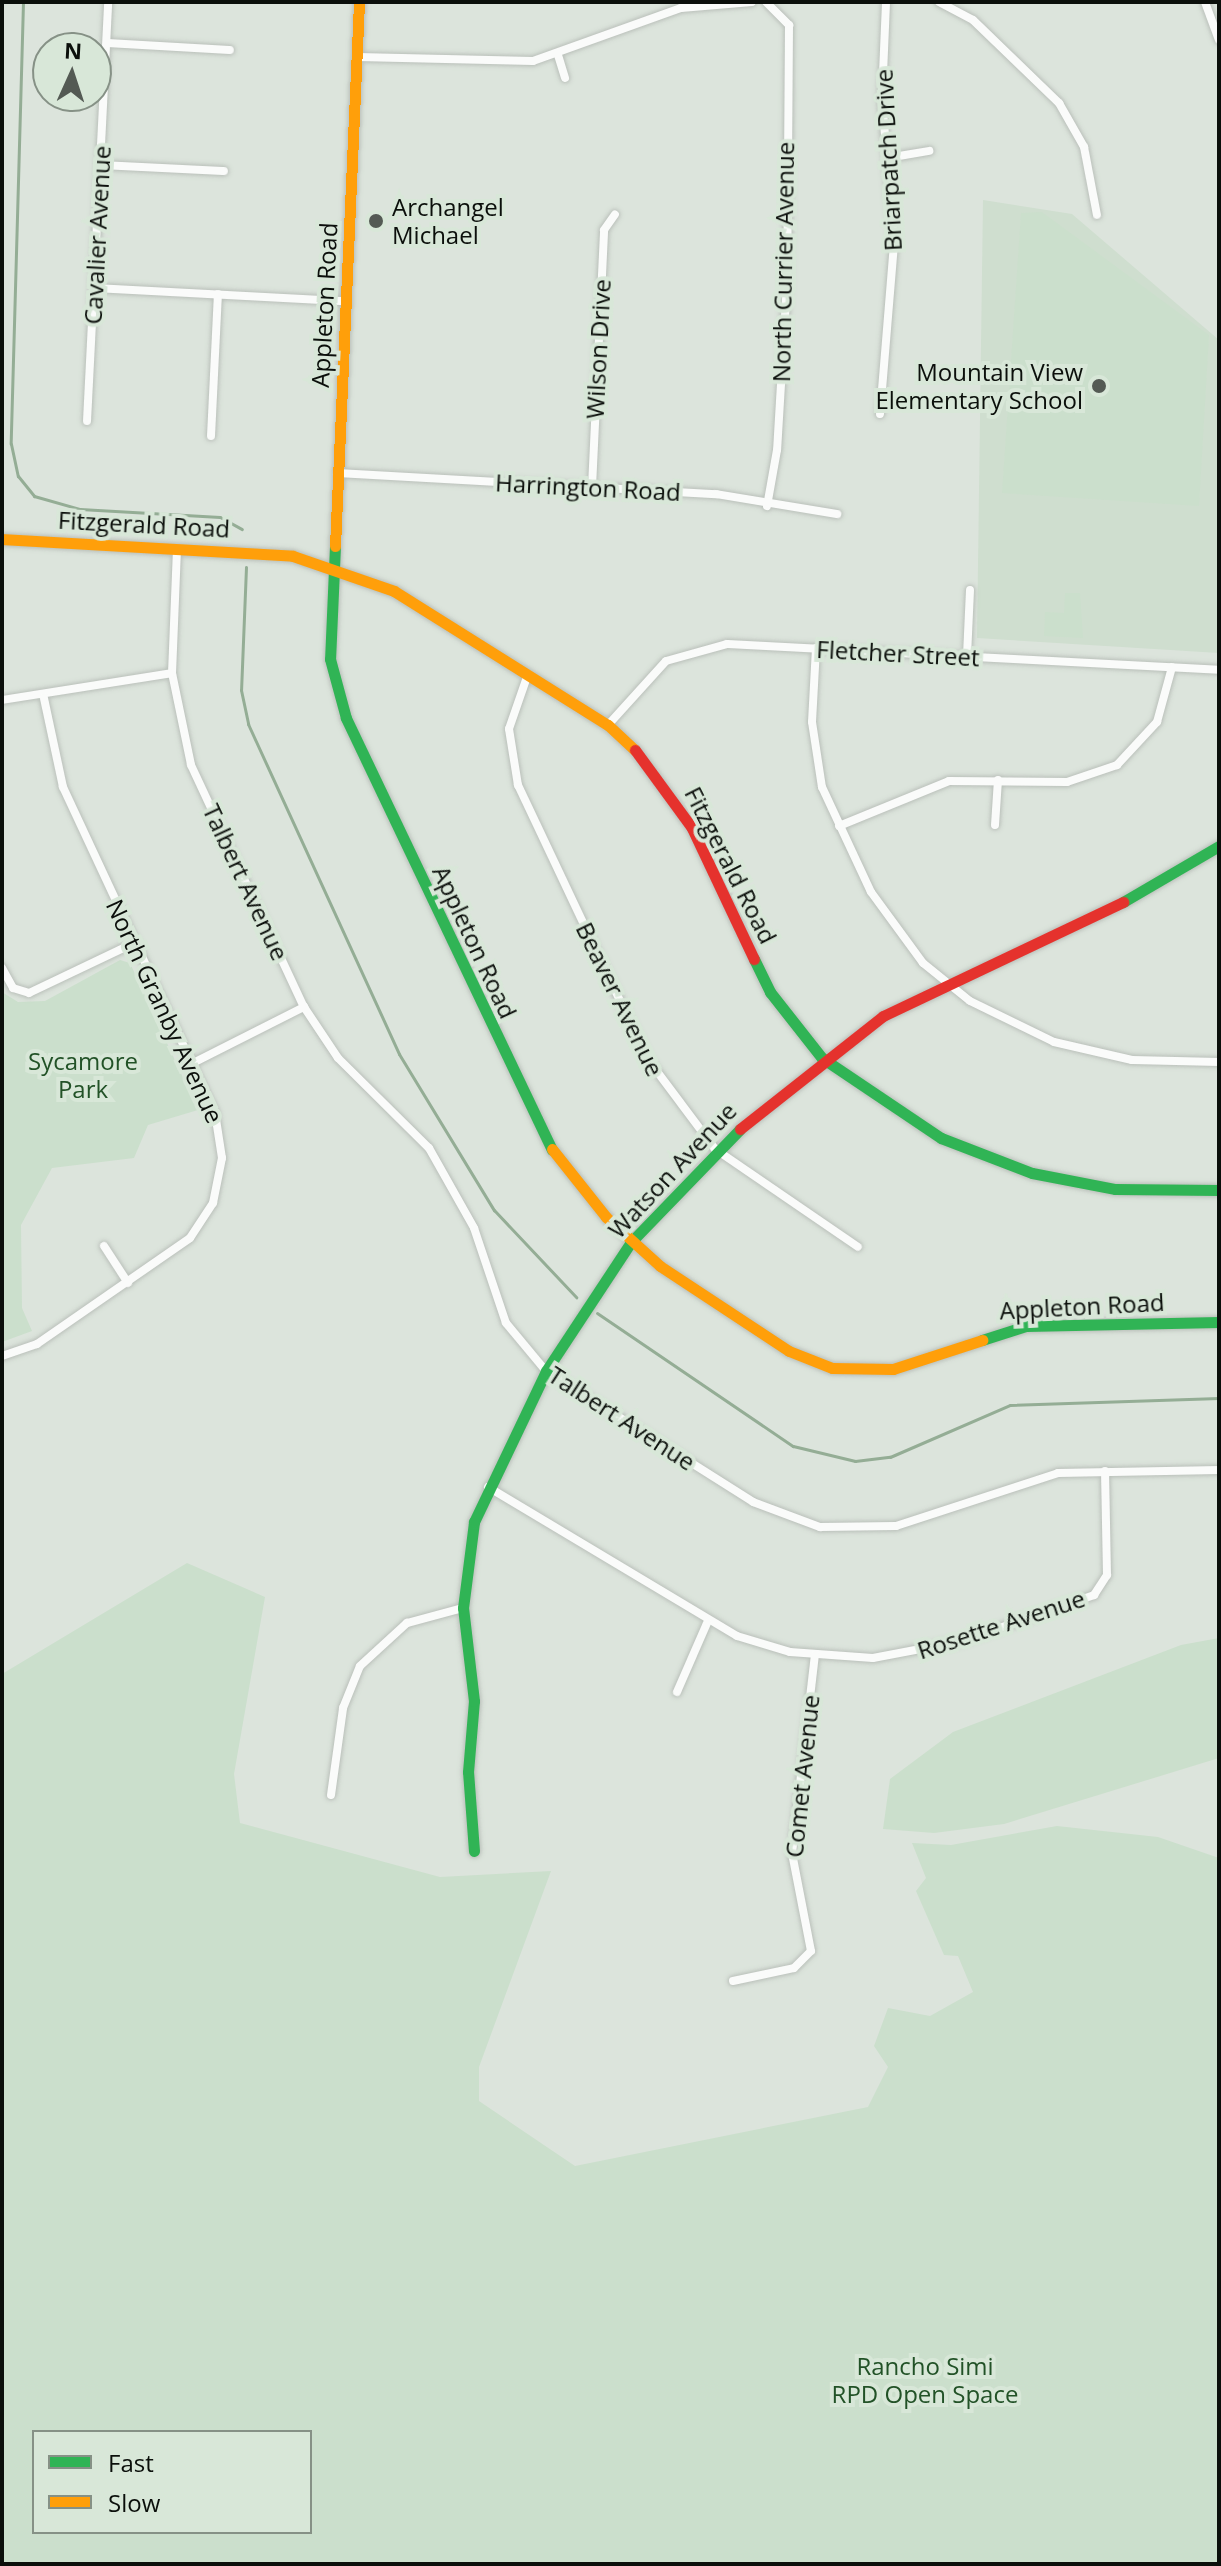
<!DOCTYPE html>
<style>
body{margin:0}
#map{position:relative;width:1221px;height:2566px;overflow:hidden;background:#dce4dc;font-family:"Open Sans",sans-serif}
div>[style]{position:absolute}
.built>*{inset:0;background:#cfdecf}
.green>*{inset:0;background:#cbdfcc}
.stream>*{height:3px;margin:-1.5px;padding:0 1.5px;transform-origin:1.5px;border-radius:1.5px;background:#94ad95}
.roads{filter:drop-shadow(0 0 2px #bac0ba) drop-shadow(0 0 2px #bac0ba)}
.street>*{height:8px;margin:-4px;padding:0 4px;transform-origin:4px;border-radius:4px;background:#fafbfa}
.fast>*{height:11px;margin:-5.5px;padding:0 5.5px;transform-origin:5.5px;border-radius:5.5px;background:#30b455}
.slow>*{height:11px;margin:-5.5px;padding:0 5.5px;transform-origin:5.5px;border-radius:5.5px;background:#ff9f0a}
.jam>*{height:11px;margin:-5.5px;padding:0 5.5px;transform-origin:5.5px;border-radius:5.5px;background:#e5322d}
.dots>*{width:22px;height:22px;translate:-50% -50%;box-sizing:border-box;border:4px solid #d8e7d8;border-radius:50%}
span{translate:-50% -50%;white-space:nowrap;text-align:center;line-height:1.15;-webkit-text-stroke:8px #d8e7d8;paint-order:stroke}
.street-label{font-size:24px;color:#0b0f0b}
.poi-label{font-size:24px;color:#0b0f0b}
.left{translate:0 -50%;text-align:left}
.right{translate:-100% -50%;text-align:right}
.park-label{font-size:24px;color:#225227}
.frame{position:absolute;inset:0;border:4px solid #0b0f0b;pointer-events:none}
.legend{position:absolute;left:32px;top:2430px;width:280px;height:104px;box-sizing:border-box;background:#d8e7d8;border:2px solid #869186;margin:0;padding:10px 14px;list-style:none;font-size:24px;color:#0b0f0b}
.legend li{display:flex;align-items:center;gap:16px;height:40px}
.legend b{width:40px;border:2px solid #869186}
.north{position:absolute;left:32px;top:32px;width:80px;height:80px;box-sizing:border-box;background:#d8e7d8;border:2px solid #869186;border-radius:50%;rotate:3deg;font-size:22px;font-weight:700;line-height:32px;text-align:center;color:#0b0f0b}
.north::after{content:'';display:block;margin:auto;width:28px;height:36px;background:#545a54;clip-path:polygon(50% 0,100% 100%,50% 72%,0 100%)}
</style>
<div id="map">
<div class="built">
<i style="clip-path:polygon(983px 200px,1072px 214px,1219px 340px,1219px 653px,977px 638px)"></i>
</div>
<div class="green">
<i style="clip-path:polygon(1042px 212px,1209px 335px,1199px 506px,1002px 493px,1021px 213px)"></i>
<i style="clip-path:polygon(1065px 593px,1080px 593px,1083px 638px,1044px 636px,1045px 612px,1064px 613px)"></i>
<i style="clip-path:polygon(120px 960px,130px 963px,198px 1110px,148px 1125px,134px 1158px,52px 1168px,21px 1225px,22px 1308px,32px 1331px,2px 1342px,2px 992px,18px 1002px,45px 1001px)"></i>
<i style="clip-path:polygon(evenodd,187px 1563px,265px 1597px,234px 1774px,240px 1823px,440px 1877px,551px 1871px,479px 2067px,479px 2101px,575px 2166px,868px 2107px,888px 2067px,874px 2046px,888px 2008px,930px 2016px,973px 1992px,958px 1956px,944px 1955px,916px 1891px,926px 1878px,912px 1843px,951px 1845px,1057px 1826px,1158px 1837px,1219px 1858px,1219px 2564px,2px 2564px,2px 1674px,187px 1563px,34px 2432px,310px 2432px,310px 2532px,34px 2532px,34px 2432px)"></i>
<i style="clip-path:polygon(1219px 1638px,1219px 1758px,1004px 1824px,934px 1833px,883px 1829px,890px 1779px,953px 1732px,1181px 1645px)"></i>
</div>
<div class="stream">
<i style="left:23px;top:2px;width:442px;rotate:91.6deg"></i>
<i style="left:11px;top:444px;width:33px;rotate:78deg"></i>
<i style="left:18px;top:476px;width:26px;rotate:51deg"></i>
<i style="left:34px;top:496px;width:48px;rotate:15.8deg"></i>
<i style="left:80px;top:509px;width:140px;rotate:3.3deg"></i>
<i style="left:220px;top:517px;width:25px;rotate:29deg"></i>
<i style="left:246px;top:567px;width:123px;rotate:92.3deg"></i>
<i style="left:241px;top:690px;width:35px;rotate:78deg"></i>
<i style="left:248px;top:724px;width:363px;rotate:65.4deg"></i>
<i style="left:399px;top:1054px;width:183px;rotate:58.7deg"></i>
<i style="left:494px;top:1210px;width:120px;rotate:46.7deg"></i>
<i style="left:597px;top:1313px;width:237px;rotate:34.2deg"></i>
<i style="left:793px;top:1446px;width:64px;rotate:13.6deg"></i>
<i style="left:855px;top:1461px;width:35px;rotate:-7deg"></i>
<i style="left:890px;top:1457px;width:131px;rotate:-23.4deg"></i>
<i style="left:1010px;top:1405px;width:209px;rotate:-1.9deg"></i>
</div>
<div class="roads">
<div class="street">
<i style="left:766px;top:2px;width:33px;rotate:45deg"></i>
<i style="left:789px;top:25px;width:258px;rotate:90.4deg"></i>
<i style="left:787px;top:283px;width:167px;rotate:93.4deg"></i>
<i style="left:777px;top:450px;width:57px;rotate:100.1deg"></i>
<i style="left:939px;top:2px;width:38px;rotate:28deg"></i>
<i style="left:973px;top:20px;width:120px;rotate:44deg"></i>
<i style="left:1059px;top:103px;width:51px;rotate:60.4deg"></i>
<i style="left:1084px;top:147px;width:69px;rotate:79.2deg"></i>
<i style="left:1205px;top:2px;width:40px;rotate:69.8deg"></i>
<i style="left:107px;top:43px;width:123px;rotate:3.3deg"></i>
<i style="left:558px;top:55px;width:24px;rotate:73deg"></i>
<i style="left:358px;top:57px;width:175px;rotate:1.3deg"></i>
<i style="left:533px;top:61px;width:157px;rotate:-19.7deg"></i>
<i style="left:681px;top:8px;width:71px;rotate:-4.8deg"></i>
<i style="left:887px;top:158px;width:43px;rotate:-9.5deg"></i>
<i style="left:100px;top:165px;width:124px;rotate:2.8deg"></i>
<i style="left:94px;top:288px;width:252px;rotate:3deg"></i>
<i style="left:880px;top:414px;width:173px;rotate:-85.3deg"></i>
<i style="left:894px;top:242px;width:144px;rotate:-94.8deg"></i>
<i style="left:882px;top:98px;width:96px;rotate:-87.6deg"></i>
<i style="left:87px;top:421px;width:420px;rotate:-87.1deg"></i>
<i style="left:211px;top:436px;width:142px;rotate:-87.2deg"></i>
<i style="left:337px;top:473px;width:380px;rotate:3.2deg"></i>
<i style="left:716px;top:494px;width:123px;rotate:9.4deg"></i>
<i style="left:592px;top:487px;width:257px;rotate:-87.3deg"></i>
<i style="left:604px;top:230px;width:19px;rotate:-55deg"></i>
<i style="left:177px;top:549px;width:124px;rotate:92.3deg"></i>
<i style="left:172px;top:673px;width:94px;rotate:78.3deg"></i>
<i style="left:191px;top:765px;width:267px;rotate:65deg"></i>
<i style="left:304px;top:1007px;width:61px;rotate:56.3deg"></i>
<i style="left:338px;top:1058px;width:128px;rotate:44.7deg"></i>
<i style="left:429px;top:1148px;width:92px;rotate:60.6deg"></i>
<i style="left:474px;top:1228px;width:100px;rotate:71.4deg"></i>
<i style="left:506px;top:1323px;width:62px;rotate:50.2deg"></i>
<i style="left:546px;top:1371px;width:245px;rotate:32.3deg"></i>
<i style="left:753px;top:1502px;width:72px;rotate:20.5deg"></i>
<i style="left:820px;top:1527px;width:76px;rotate:-0.8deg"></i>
<i style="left:896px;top:1526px;width:170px;rotate:-18.1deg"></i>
<i style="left:1058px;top:1473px;width:161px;rotate:-1.1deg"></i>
<i style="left:816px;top:648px;width:74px;rotate:93.1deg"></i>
<i style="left:812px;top:722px;width:66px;rotate:81.3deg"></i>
<i style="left:822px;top:787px;width:116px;rotate:65deg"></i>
<i style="left:871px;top:892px;width:88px;rotate:53.8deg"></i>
<i style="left:923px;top:963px;width:60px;rotate:39deg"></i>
<i style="left:970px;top:1001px;width:93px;rotate:26deg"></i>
<i style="left:1054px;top:1042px;width:80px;rotate:13deg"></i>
<i style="left:1132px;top:1060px;width:87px;rotate:1.3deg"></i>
<i style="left:967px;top:656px;width:66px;rotate:-87.4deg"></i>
<i style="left:528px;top:674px;width:58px;rotate:109.1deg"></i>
<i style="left:509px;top:729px;width:57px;rotate:80.9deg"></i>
<i style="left:518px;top:785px;width:302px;rotate:64.7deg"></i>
<i style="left:647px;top:1058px;width:114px;rotate:53.2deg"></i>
<i style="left:715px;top:1149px;width:173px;rotate:34.4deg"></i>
<i style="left:2px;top:700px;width:172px;rotate:-9deg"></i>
<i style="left:608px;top:725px;width:86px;rotate:-47.8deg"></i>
<i style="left:666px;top:661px;width:63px;rotate:-15.6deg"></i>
<i style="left:727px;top:644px;width:493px;rotate:3deg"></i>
<i style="left:995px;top:825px;width:45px;rotate:-86.2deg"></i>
<i style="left:839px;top:826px;width:119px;rotate:-22.2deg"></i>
<i style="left:949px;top:781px;width:118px;rotate:0.5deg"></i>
<i style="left:1067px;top:782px;width:53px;rotate:-18.8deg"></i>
<i style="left:1117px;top:765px;width:59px;rotate:-47.1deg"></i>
<i style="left:1157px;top:722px;width:57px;rotate:-74.7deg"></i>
<i style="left:2px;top:968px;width:23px;rotate:61deg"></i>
<i style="left:13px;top:988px;width:17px;rotate:17deg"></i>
<i style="left:29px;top:993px;width:116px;rotate:-25.5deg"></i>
<i style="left:191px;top:1064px;width:127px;rotate:-26.8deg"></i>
<i style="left:104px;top:1246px;width:44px;rotate:57deg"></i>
<i style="left:2px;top:1356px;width:37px;rotate:-19deg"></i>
<i style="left:37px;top:1344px;width:186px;rotate:-34.7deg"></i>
<i style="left:190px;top:1238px;width:42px;rotate:-56.7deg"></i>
<i style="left:213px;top:1203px;width:46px;rotate:-78.7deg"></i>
<i style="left:222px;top:1158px;width:46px;rotate:-98.8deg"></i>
<i style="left:215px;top:1113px;width:360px;rotate:-115deg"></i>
<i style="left:63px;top:787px;width:91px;rotate:-102.1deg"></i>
<i style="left:488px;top:1487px;width:290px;rotate:30.9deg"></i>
<i style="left:737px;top:1636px;width:55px;rotate:16.8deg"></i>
<i style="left:790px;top:1652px;width:83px;rotate:4.1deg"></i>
<i style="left:873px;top:1658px;width:91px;rotate:-10.8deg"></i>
<i style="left:962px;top:1641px;width:140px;rotate:-19.2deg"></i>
<i style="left:1094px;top:1595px;width:24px;rotate:-57deg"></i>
<i style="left:1107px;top:1575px;width:104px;rotate:-91.1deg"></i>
<i style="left:677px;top:1692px;width:75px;rotate:-66.5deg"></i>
<i style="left:331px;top:1795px;width:88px;rotate:-82.1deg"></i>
<i style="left:343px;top:1708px;width:45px;rotate:-68deg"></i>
<i style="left:360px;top:1666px;width:64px;rotate:-42.5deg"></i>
<i style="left:407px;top:1623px;width:58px;rotate:-15deg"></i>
<i style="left:733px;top:1981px;width:62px;rotate:-12deg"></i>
<i style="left:794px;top:1968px;width:24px;rotate:-45deg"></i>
<i style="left:811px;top:1951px;width:100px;rotate:-101deg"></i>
<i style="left:792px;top:1853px;width:199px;rotate:-83.4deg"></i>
</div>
<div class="fast">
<i style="left:335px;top:546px;width:113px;rotate:92.5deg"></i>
<i style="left:330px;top:659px;width:61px;rotate:74.8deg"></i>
<i style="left:346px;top:718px;width:478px;rotate:64.5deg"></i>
<i style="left:1123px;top:902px;width:111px;rotate:-30.3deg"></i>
<i style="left:754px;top:959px;width:37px;rotate:64deg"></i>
<i style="left:770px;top:992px;width:84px;rotate:51.8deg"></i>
<i style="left:822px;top:1058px;width:143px;rotate:33.9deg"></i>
<i style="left:941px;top:1138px;width:97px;rotate:21deg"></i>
<i style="left:1032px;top:1173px;width:85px;rotate:10.9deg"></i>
<i style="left:1115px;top:1189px;width:104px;rotate:0.6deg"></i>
<i style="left:982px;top:1340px;width:46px;rotate:-17.7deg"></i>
<i style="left:1026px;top:1326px;width:193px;rotate:-1.2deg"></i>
<i style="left:474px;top:1851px;width:79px;rotate:-94.3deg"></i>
<i style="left:468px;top:1772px;width:71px;rotate:-85.2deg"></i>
<i style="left:474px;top:1701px;width:94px;rotate:-96.7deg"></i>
<i style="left:463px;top:1608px;width:87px;rotate:-82.7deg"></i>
<i style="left:474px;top:1522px;width:167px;rotate:-64.5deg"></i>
<i style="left:546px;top:1371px;width:154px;rotate:-56.6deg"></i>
<i style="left:631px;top:1242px;width:157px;rotate:-46deg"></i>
</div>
<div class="slow">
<i style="left:2px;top:539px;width:291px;rotate:3.3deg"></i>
<i style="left:293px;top:556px;width:107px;rotate:19.1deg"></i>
<i style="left:394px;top:591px;width:252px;rotate:32.1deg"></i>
<i style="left:608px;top:725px;width:37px;rotate:43deg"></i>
<i style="left:335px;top:546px;width:545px;rotate:-87.47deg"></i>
<i style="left:552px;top:1149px;width:87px;rotate:51.5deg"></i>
<i style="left:606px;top:1217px;width:73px;rotate:42.2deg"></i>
<i style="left:660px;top:1266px;width:154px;rotate:33.4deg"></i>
<i style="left:789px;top:1351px;width:46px;rotate:21.6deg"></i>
<i style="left:832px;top:1368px;width:61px;rotate:0.9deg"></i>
<i style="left:893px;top:1369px;width:94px;rotate:-18deg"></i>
</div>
<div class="jam">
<i style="left:635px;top:750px;width:97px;rotate:53.8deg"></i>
<i style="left:692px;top:828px;width:145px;rotate:64.7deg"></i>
<i style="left:740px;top:1129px;width:182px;rotate:-38.3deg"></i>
<i style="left:883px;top:1016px;width:266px;rotate:-25.4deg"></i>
</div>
</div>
<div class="dots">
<i style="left:376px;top:221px;background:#545a54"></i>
<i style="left:1099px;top:386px;background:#545a54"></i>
</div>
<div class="street-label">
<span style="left:888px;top:160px;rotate:-93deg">Briarpatch Drive</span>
<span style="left:97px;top:235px;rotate:-87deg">Cavalier Avenue</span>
<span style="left:783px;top:262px;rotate:-89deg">North Currier Avenue</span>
<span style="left:324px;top:305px;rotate:-87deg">Appleton Road</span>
<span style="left:598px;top:349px;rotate:-87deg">Wilson Drive</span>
<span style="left:588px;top:487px;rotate:3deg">Harrington Road</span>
<span style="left:144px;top:524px;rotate:3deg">Fitzgerald Road</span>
<span style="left:898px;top:653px;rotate:3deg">Fletcher Street</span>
<span style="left:731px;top:865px;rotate:63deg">Fitzgerald Road</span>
<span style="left:246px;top:882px;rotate:65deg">Talbert Avenue</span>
<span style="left:475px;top:942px;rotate:65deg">Appleton Road</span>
<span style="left:620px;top:999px;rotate:64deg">Beaver Avenue</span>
<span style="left:165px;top:1011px;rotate:65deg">North Granby Avenue</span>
<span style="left:672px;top:1170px;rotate:-47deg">Watson Avenue</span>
<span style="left:1082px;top:1306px;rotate:-3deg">Appleton Road</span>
<span style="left:622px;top:1418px;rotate:33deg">Talbert Avenue</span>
<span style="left:1001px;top:1624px;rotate:-18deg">Rosette Avenue</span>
<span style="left:802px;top:1776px;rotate:-84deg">Comet Avenue</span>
</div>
<div class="poi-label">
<span class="left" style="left:392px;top:221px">Archangel<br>Michael</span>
<span class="right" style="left:1083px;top:386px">Mountain View<br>Elementary School</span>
</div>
<div class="park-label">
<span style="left:83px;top:1075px">Sycamore<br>Park</span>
<span style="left:925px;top:2380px">Rancho Simi<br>RPD Open Space</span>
</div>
<div class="frame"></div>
<ul class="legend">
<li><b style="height:10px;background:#30b455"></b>Fast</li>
<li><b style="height:10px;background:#ff9f0a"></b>Slow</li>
</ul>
<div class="north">N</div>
</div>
